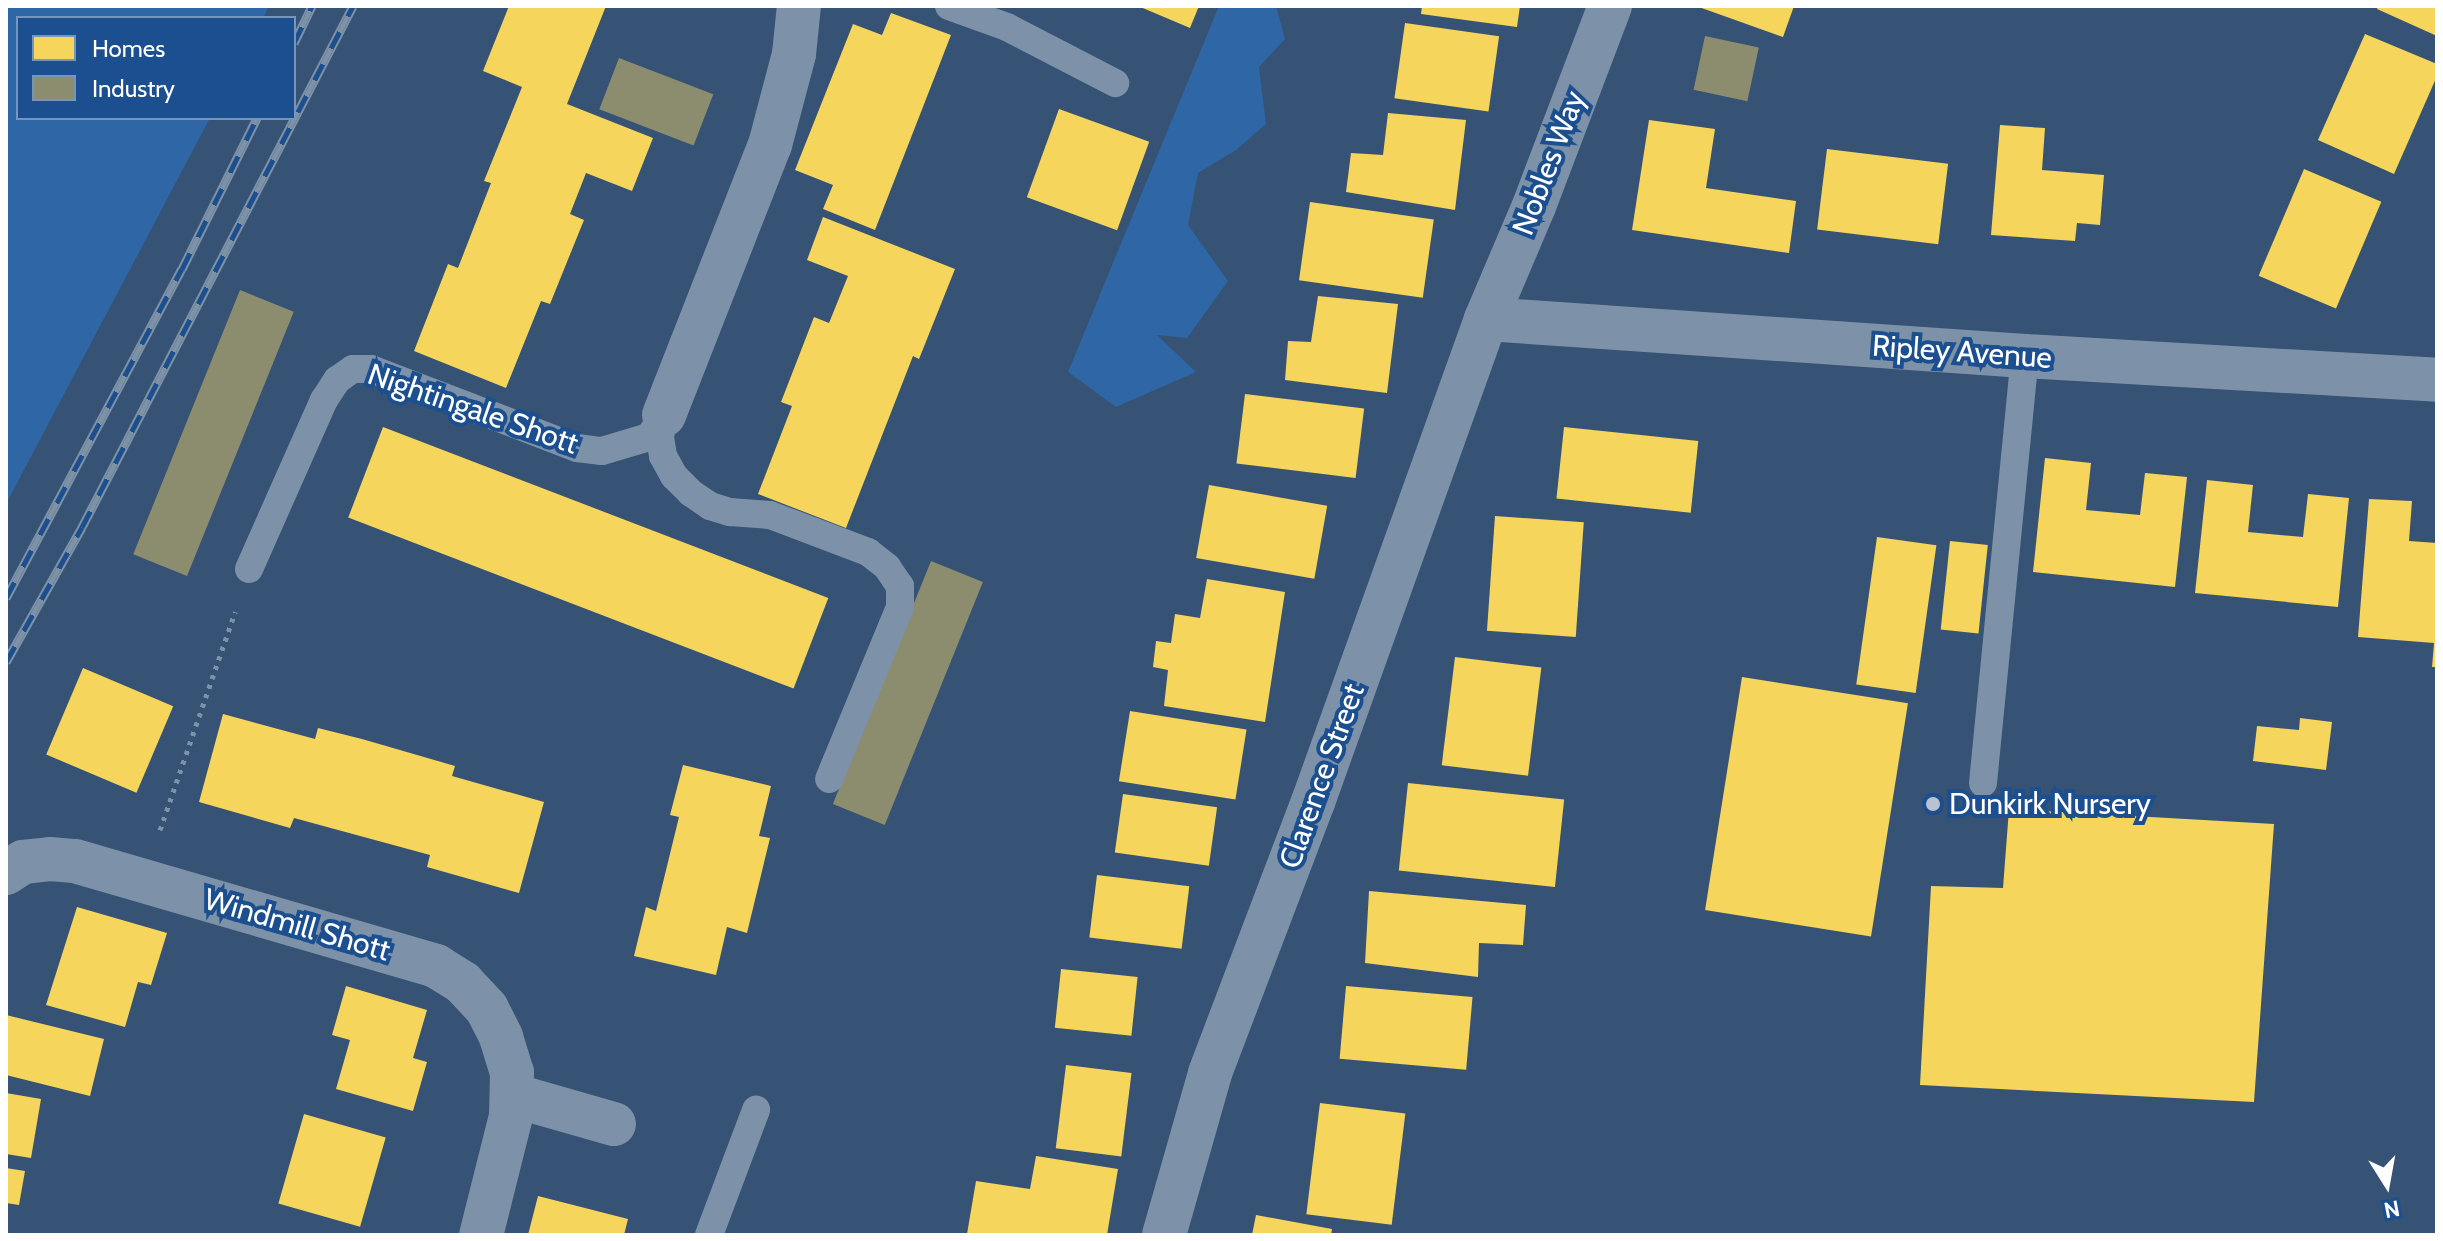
<!DOCTYPE html>
<style>
body{margin:0}
#map{position:relative;width:2443px;height:1241px;overflow:hidden;background:#365274;font-family:Cabin,sans-serif}
div>[style]{position:absolute}
.green>*{inset:0;background:#2f66a5}
.homes>*{inset:0;background:#f6d55c;transform-origin:0 0}
.industry>*{inset:0;background:#8c8c6e;transform-origin:0 0}
.path>*{height:5px;margin-top:-2.5px;transform-origin:0;background:repeating-linear-gradient(90deg,#7d92a8 0 4px,transparent 0 10px)}
.lane>*{height:28px;margin:-14px;padding:0 14px;transform-origin:14px;border-radius:14px;background:#7d92a8}
.street>*{height:44px;margin:-22px;padding:0 22px;transform-origin:22px;border-radius:22px;background:#7d92a8}
.rail>*{height:9px;margin-top:-4.5px;transform-origin:0;background:repeating-linear-gradient(90deg,#1b4f8f 0 18px,#7e92a7 0 36px);box-sizing:border-box;border-block:2px solid #7e92a7}
.dots>*{width:22px;height:22px;translate:-50% -50%;box-sizing:border-box;border:4px solid #1b4f8f;border-radius:50%}
span{translate:-50% -50%;white-space:nowrap;text-align:center;line-height:1.15;-webkit-text-stroke:8px #1b4f8f;paint-order:stroke}
.street-label{font-size:30px;color:#fff}
.poi-label{font-size:30px;color:#fff}
.left{translate:0 -50%;text-align:left}
.frame{position:absolute;inset:0;border:8px solid #fff;pointer-events:none}
.legend{position:absolute;left:16px;top:16px;width:280px;height:104px;box-sizing:border-box;background:#1b4f8f;border:2px solid #7695bc;margin:0;padding:10px 14px;list-style:none;font-size:24px;color:#fff}
.legend li{display:flex;align-items:center;gap:16px;height:40px}
.legend b{width:40px;border:2px solid #7695bc}
.north{position:absolute;left:2347px;top:1145px;width:80px;height:80px;-webkit-text-stroke:6px #1b4f8f;paint-order:stroke;rotate:169deg;font-size:22px;font-weight:700;line-height:32px;text-align:center;color:#fff}
.north::after{content:'';display:block;margin:auto;width:28px;height:36px;background:#fff;clip-path:polygon(50% 0,100% 100%,50% 72%,0 100%)}
</style>
<div id="map">
<div class="green">
<i style="clip-path:polygon(6px 6px,269px 6px,263px 18px,18px 18px,18px 118px,210px 118px,6px 504px)"></i>
<i style="clip-path:polygon(1219px 6px,1276px 6px,1285px 39px,1259px 67px,1266px 124px,1236px 150px,1198px 173px,1188px 225px,1228px 281px,1187px 338px,1157px 335px,1196px 372px,1116px 407px,1068px 372px)"></i>
</div>
<div class="homes">
<i style="clip-path:polygon(509px 6px,606px 6px,567px 104px,653px 138px,632px 191px,586px 173px,570px 214px,584px 220px,550px 304px,541px 301px,506px 388px,414px 351px,448px 264px,458px 268px,491px 183px,484px 181px,522px 87px,483px 71px)"></i>
<i style="clip-path:polygon(1138px 6px,1199px 6px,1190px 28px)"></i>
<i style="clip-path:polygon(1422px 6px,1520px 6px,1517px 27px,1421px 14px)"></i>
<i style="clip-path:polygon(1696px 6px,1794px 6px,1783px 37px)"></i>
<i style="clip-path:polygon(2378px 6px,2437px 6px,2437px 36px,2377px 9px)"></i>
<i style="clip-path:polygon(891px 13px,951px 35px,875px 230px,823px 209px,833px 185px,795px 170px,853px 24px,882px 35px)"></i>
<i style="left:1405px;top:23px;width:95px;height:76px;rotate:8deg"></i>
<i style="clip-path:polygon(2365px 34px,2437px 64px,2437px 76px,2394px 174px,2318px 140px)"></i>
<i style="left:1059px;top:109px;width:96px;height:94px;rotate:20deg"></i>
<i style="clip-path:polygon(1388px 113px,1466px 120px,1455px 210px,1346px 192px,1351px 153px,1383px 155px)"></i>
<i style="clip-path:polygon(1649px 120px,1715px 129px,1706px 188px,1796px 201px,1789px 253px,1632px 230px)"></i>
<i style="clip-path:polygon(2000px 125px,2045px 128px,2042px 170px,2104px 175px,2100px 225px,2077px 223px,2075px 241px,1991px 235px)"></i>
<i style="left:1827px;top:149px;width:122px;height:81px;rotate:7deg"></i>
<i style="left:2304px;top:169px;width:84px;height:116px;rotate:23deg"></i>
<i style="left:1310px;top:202px;width:125px;height:79px;rotate:8deg"></i>
<i style="clip-path:polygon(823px 217px,955px 269px,919px 359px,913px 356px,846px 528px,758px 494px,792px 406px,781px 402px,814px 317px,829px 323px,848px 276px,807px 260px)"></i>
<i style="clip-path:polygon(1318px 296px,1398px 304px,1387px 393px,1285px 380px,1288px 341px,1311px 342px)"></i>
<i style="left:1245px;top:394px;width:120px;height:70px;rotate:7deg"></i>
<i style="left:383px;top:427px;width:477px;height:97px;rotate:21deg"></i>
<i style="left:1564px;top:427px;width:135px;height:72px;rotate:6deg"></i>
<i style="clip-path:polygon(2045px 458px,2091px 463px,2086px 510px,2140px 515px,2145px 473px,2187px 477px,2175px 587px,2033px 572px)"></i>
<i style="clip-path:polygon(2207px 480px,2253px 485px,2248px 532px,2303px 537px,2308px 494px,2349px 498px,2338px 607px,2195px 593px)"></i>
<i style="left:1209px;top:485px;width:120px;height:74px;rotate:10deg"></i>
<i style="clip-path:polygon(2369px 499px,2412px 501px,2409px 541px,2437px 543px,2437px 667px,2432px 667px,2434px 643px,2358px 637px)"></i>
<i style="left:1495px;top:516px;width:89px;height:115px;rotate:4deg"></i>
<i style="left:1877px;top:537px;width:60px;height:149px;rotate:8deg"></i>
<i style="left:1950px;top:541px;width:38px;height:89px;rotate:6deg"></i>
<i style="clip-path:polygon(1207px 579px,1285px 592px,1265px 722px,1164px 706px,1168px 670px,1153px 667px,1156px 641px,1171px 643px,1175px 614px,1200px 618px)"></i>
<i style="left:1455px;top:657px;width:87px;height:109px;rotate:7deg"></i>
<i style="left:83px;top:668px;width:98px;height:94px;rotate:23deg"></i>
<i style="left:1742px;top:677px;width:168px;height:236px;rotate:9deg"></i>
<i style="left:1130px;top:711px;width:118px;height:71px;rotate:9deg"></i>
<i style="clip-path:polygon(223px 714px,315px 739px,318px 728px,362px 739px,455px 766px,452px 776px,544px 802px,519px 893px,427px 867px,430px 855px,294px 818px,290px 828px,199px 802px)"></i>
<i style="clip-path:polygon(2300px 718px,2332px 722px,2326px 770px,2253px 761px,2257px 726px,2299px 730px)"></i>
<i style="clip-path:polygon(683px 765px,771px 786px,759px 836px,770px 838px,747px 933px,727px 927px,716px 975px,634px 956px,646px 907px,656px 911px,679px 817px,670px 815px)"></i>
<i style="left:1408px;top:783px;width:157px;height:88px;rotate:6deg"></i>
<i style="left:1123px;top:794px;width:95px;height:59px;rotate:8deg"></i>
<i style="clip-path:polygon(2009px 809px,2274px 824px,2254px 1102px,1920px 1085px,1931px 886px,2003px 888px)"></i>
<i style="left:1097px;top:875px;width:93px;height:63px;rotate:7deg"></i>
<i style="clip-path:polygon(1369px 891px,1526px 905px,1523px 945px,1479px 943px,1478px 977px,1365px 963px)"></i>
<i style="clip-path:polygon(77px 907px,167px 933px,151px 985px,138px 982px,125px 1027px,46px 1005px)"></i>
<i style="left:1061px;top:969px;width:77px;height:59px;rotate:6deg"></i>
<i style="clip-path:polygon(346px 986px,427px 1010px,413px 1058px,427px 1062px,413px 1111px,336px 1089px,350px 1040px,332px 1035px)"></i>
<i style="left:1346px;top:986px;width:127px;height:73px;rotate:5deg"></i>
<i style="clip-path:polygon(6px 1015px,104px 1039px,90px 1096px,6px 1075px)"></i>
<i style="left:1066px;top:1065px;width:66px;height:84px;rotate:7deg"></i>
<i style="clip-path:polygon(6px 1093px,41px 1099px,31px 1158px,6px 1154px)"></i>
<i style="left:1320px;top:1103px;width:86px;height:112px;rotate:7deg"></i>
<i style="left:304px;top:1114px;width:85px;height:93px;rotate:16deg"></i>
<i style="clip-path:polygon(1036px 1156px,1118px 1169px,1107px 1235px,967px 1234px,976px 1181px,1030px 1189px)"></i>
<i style="clip-path:polygon(6px 1168px,25px 1171px,19px 1205px,6px 1203px)"></i>
<i style="clip-path:polygon(538px 1196px,628px 1219px,624px 1235px,528px 1235px)"></i>
<i style="clip-path:polygon(1256px 1215px,1332px 1229px,1331px 1235px,1252px 1235px)"></i>
</div>
<div class="industry">
<i style="left:1705px;top:36px;width:55px;height:55px;rotate:12deg"></i>
<i style="left:619px;top:58px;width:101px;height:55px;rotate:21deg"></i>
<i style="left:240px;top:290px;width:58px;height:285px;rotate:22deg"></i>
<i style="left:931px;top:561px;width:56px;height:262px;rotate:22deg"></i>
</div>
<div class="path">
<i style="left:160px;top:830px;width:231px;rotate:-71deg"></i>
</div>
<div class="lane">
<i style="left:949px;top:6px;width:62px;rotate:19.9deg"></i>
<i style="left:1007px;top:27px;width:122px;rotate:27.4deg"></i>
<i style="left:664px;top:416px;width:21px;rotate:101deg"></i>
<i style="left:660px;top:437px;width:19px;rotate:81deg"></i>
<i style="left:663px;top:456px;width:23px;rotate:61deg"></i>
<i style="left:674px;top:476px;width:24px;rotate:45deg"></i>
<i style="left:691px;top:493px;width:23px;rotate:34deg"></i>
<i style="left:710px;top:506px;width:21px;rotate:17deg"></i>
<i style="left:730px;top:512px;width:40px;rotate:4.3deg"></i>
<i style="left:770px;top:515px;width:105px;rotate:20.7deg"></i>
<i style="left:868px;top:552px;width:24px;rotate:38deg"></i>
<i style="left:887px;top:567px;width:23px;rotate:56deg"></i>
<i style="left:900px;top:586px;width:21px;rotate:90deg"></i>
<i style="left:900px;top:607px;width:186px;rotate:112.4deg"></i>
<i style="left:249px;top:569px;width:185px;rotate:-66.1deg"></i>
<i style="left:324px;top:400px;width:24px;rotate:-57deg"></i>
<i style="left:337px;top:380px;width:19px;rotate:-35deg"></i>
<i style="left:353px;top:369px;width:18px"></i>
<i style="left:371px;top:369px;width:221px;rotate:21deg"></i>
<i style="left:577px;top:448px;width:25px;rotate:7deg"></i>
<i style="left:602px;top:451px;width:49px;rotate:-16.6deg"></i>
<i style="left:649px;top:437px;width:27px;rotate:-56deg"></i>
<i style="left:1983px;top:783px;width:429px;rotate:-84.4deg"></i>
<i style="left:709px;top:1235px;width:134px;rotate:-69.4deg"></i>
</div>
<div class="street">
<i style="left:1486px;top:319px;width:540px;rotate:3.93deg"></i>
<i style="left:2025px;top:356px;width:413px;rotate:3.3deg"></i>
<i style="left:664px;top:415px;width:290px;rotate:-68.6deg"></i>
<i style="left:770px;top:145px;width:94px;rotate:-75.2deg"></i>
<i style="left:794px;top:54px;width:48px;rotate:-84.1deg"></i>
<i style="left:6px;top:873px;width:20px;rotate:-33deg"></i>
<i style="left:23px;top:862px;width:27px;rotate:-6deg"></i>
<i style="left:50px;top:859px;width:25px;rotate:5deg"></i>
<i style="left:75px;top:861px;width:376px;rotate:16.2deg"></i>
<i style="left:436px;top:966px;width:32px;rotate:32deg"></i>
<i style="left:463px;top:983px;width:35px;rotate:47deg"></i>
<i style="left:487px;top:1009px;width:31px;rotate:63deg"></i>
<i style="left:501px;top:1037px;width:37px;rotate:73deg"></i>
<i style="left:512px;top:1072px;width:44px;rotate:91.3deg"></i>
<i style="left:511px;top:1116px;width:123px;rotate:104.1deg"></i>
<i style="left:512px;top:1095px;width:106px;rotate:15.9deg"></i>
<i style="left:1164px;top:1235px;width:168px;rotate:-74.1deg"></i>
<i style="left:1210px;top:1073px;width:290px;rotate:-69.2deg"></i>
<i style="left:1313px;top:802px;width:513px;rotate:-70.29deg"></i>
<i style="left:1486px;top:319px;width:123px;rotate:-67deg"></i>
<i style="left:1534px;top:206px;width:214px;rotate:-69.2deg"></i>
</div>
<div class="rail">
<i style="left:294px;top:43px;width:41px;rotate:-64.1deg"></i>
<i style="left:6px;top:598px;width:373px;rotate:-61.9deg"></i>
<i style="left:182px;top:269px;width:169px;rotate:-63.6deg"></i>
<i style="left:6px;top:662px;width:155px;rotate:-60.6deg"></i>
<i style="left:82px;top:527px;width:587px;rotate:-62.52deg"></i>
</div>
<div class="dots">
<i style="left:1933px;top:804px;background:#b9c2ce"></i>
</div>
<div class="street-label">
<span style="left:1549px;top:163px;rotate:-69deg">Nobles Way</span>
<span style="left:1962px;top:352px;rotate:4deg">Ripley Avenue</span>
<span style="left:473px;top:409px;rotate:19deg">Nightingale Shott</span>
<span style="left:1322px;top:776px;rotate:-70deg">Clarence Street</span>
<span style="left:297px;top:925px;rotate:16deg">Windmill Shott</span>
</div>
<div class="poi-label">
<span class="left" style="left:1949px;top:804px">Dunkirk Nursery</span>
</div>
<div class="frame"></div>
<ul class="legend">
<li><b style="height:22px;background:#f6d55c"></b>Homes</li>
<li><b style="height:22px;background:#8c8c6e"></b>Industry</li>
</ul>
<div class="north">N</div>
</div>
